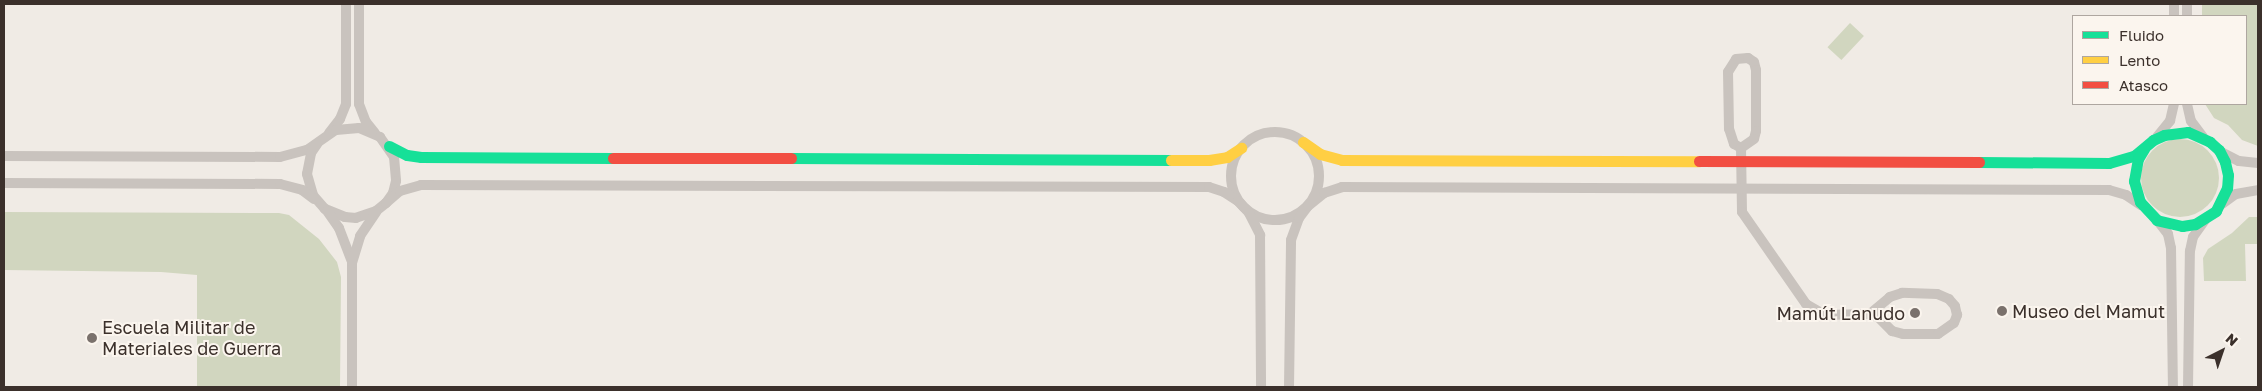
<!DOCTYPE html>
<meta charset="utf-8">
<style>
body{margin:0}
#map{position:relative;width:2262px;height:391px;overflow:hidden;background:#f0ebe5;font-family:"Golos Text",sans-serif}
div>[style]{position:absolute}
.green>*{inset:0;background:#d1d6bf;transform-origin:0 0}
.round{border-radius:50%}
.street>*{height:10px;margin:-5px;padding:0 5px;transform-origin:5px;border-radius:5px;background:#c9c3be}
.street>.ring{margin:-5px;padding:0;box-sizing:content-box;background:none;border:10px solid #c9c3be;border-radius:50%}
.fast>*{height:11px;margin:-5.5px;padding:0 5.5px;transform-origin:5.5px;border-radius:5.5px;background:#16e098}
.slow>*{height:11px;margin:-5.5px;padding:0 5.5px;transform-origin:5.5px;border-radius:5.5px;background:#ffcf43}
.jam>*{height:11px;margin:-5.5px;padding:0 5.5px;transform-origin:5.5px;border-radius:5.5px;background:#f24e42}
.dots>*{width:14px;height:14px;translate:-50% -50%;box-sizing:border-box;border:2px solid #fbf5ee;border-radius:50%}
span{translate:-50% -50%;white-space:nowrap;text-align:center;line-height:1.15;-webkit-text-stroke:4px #fbf5ee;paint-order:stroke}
.poi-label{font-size:18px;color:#3b302b}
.left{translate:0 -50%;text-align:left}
.right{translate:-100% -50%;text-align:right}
.frame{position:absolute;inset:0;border:5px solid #3b302b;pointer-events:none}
.legend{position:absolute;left:2072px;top:15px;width:175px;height:90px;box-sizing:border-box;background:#fbf5ee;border:1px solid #aea6a0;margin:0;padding:6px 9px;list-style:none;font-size:15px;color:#3b302b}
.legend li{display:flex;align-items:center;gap:10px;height:25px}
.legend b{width:25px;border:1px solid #aea6a0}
.north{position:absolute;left:2197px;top:326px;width:50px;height:50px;-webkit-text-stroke:4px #fbf5ee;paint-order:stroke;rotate:41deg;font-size:14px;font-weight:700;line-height:20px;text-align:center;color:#3b302b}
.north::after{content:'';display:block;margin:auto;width:18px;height:22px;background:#3b302b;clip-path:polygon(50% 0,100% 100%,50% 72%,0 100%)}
</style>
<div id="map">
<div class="green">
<i style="clip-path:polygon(2202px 4px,2258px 4px,2258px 146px,2242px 140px,2228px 125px,2214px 118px,2205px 104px,2246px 104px,2246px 16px,2202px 16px)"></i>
<i style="left:1850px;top:23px;width:19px;height:33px;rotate:43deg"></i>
<i class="round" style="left:2141px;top:139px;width:78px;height:78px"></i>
<i style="clip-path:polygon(4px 212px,279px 213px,289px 215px,319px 239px,337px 262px,341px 277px,340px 387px,197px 387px,197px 275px,161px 272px,4px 270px)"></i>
<i style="clip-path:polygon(2249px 217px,2258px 217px,2258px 244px,2245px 244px,2246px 281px,2204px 281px,2203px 258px,2208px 249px,2232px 233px)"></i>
</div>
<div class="street">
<i style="left:359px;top:4px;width:100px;rotate:90deg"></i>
<i style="left:359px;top:104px;width:19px;rotate:69deg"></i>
<i style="left:366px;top:122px;width:14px;rotate:51deg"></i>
<i style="left:2174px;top:16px;width:12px;rotate:-90deg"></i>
<i style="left:2187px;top:16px;width:12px;rotate:-90deg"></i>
<i style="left:2187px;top:104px;width:17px;rotate:77deg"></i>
<i style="left:2191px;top:121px;width:20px;rotate:53deg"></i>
<i class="ring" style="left:1231px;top:132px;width:78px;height:78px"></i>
<i style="left:329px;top:133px;width:18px;rotate:-52deg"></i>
<i style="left:340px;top:119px;width:16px;rotate:-68deg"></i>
<i style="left:346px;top:104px;width:100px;rotate:-90deg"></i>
<i style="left:2157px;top:137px;width:21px;rotate:-51deg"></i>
<i style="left:2170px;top:121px;width:17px;rotate:-77deg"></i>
<i style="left:1741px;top:148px;width:8px;rotate:-150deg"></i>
<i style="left:1734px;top:144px;width:16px;rotate:-108deg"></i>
<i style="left:1729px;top:129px;width:57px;rotate:-91deg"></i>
<i style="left:1728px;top:72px;width:15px;rotate:-58deg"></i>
<i style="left:1736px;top:59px;width:12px;rotate:-5deg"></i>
<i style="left:1748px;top:58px;width:7px;rotate:34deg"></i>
<i style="left:1754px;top:62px;width:8px;rotate:76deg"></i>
<i style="left:1756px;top:70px;width:61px;rotate:90deg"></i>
<i style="left:1756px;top:131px;width:8px;rotate:104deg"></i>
<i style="left:1754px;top:139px;width:16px;rotate:145deg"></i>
<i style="left:1741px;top:148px;width:64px;rotate:89.1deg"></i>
<i style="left:1742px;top:212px;width:112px;rotate:55.2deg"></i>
<i style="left:1806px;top:304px;width:22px;rotate:30deg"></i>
<i style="left:1825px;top:315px;width:45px;rotate:-1.3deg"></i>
<i style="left:1870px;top:314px;width:9px;rotate:21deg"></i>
<i style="left:1878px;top:317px;width:20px;rotate:45deg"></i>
<i style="left:1892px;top:331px;width:11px;rotate:15deg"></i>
<i style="left:1903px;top:334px;width:35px"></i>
<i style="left:1938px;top:334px;width:19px;rotate:-35deg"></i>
<i style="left:1954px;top:323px;width:9px;rotate:-69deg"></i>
<i style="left:1957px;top:315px;width:9px;rotate:-103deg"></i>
<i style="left:1955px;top:306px;width:9px;rotate:-131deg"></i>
<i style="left:1949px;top:299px;width:13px;rotate:-157deg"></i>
<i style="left:1937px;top:294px;width:35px;rotate:-178deg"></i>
<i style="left:1902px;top:293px;width:13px;rotate:162deg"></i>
<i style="left:1890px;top:297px;width:26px;rotate:140deg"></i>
<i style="left:2219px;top:151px;width:22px;rotate:27deg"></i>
<i style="left:2239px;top:161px;width:19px;rotate:6deg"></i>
<i style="left:4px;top:156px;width:276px;rotate:0.2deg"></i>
<i style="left:280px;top:157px;width:28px;rotate:-15deg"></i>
<i style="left:307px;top:150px;width:35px;rotate:-35deg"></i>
<i style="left:336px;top:130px;width:23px;rotate:-5deg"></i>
<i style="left:359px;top:128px;width:23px;rotate:23deg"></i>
<i style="left:380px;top:137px;width:24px;rotate:55deg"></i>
<i style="left:394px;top:157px;width:24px;rotate:85deg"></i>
<i style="left:396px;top:181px;width:12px;rotate:104deg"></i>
<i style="left:393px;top:193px;width:12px;rotate:125deg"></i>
<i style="left:386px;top:203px;width:13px;rotate:141deg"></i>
<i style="left:376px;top:211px;width:21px;rotate:161deg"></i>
<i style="left:356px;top:218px;width:11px;rotate:-175deg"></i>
<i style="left:345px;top:217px;width:22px;rotate:-158deg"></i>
<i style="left:325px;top:209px;width:18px;rotate:-131deg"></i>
<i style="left:313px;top:195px;width:22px;rotate:-106deg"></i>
<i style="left:307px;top:174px;width:21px;rotate:-79deg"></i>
<i style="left:311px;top:153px;width:11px;rotate:-56deg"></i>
<i style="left:4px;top:183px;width:276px;rotate:0.2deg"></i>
<i style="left:280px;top:184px;width:23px;rotate:15deg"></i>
<i style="left:302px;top:190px;width:15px;rotate:37deg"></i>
<i style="left:386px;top:203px;width:18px;rotate:-41deg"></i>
<i style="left:400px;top:191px;width:22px;rotate:-16deg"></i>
<i style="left:421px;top:185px;width:788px;rotate:0.15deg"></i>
<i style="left:1209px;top:187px;width:16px;rotate:18deg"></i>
<i style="left:1224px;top:192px;width:17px;rotate:33deg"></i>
<i style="left:1238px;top:201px;width:16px;rotate:47deg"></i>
<i style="left:1249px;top:213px;width:25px;rotate:63deg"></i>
<i style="left:1260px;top:235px;width:152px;rotate:89.6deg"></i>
<i style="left:2222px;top:204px;width:17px;rotate:-36deg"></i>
<i style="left:2236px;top:194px;width:22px;rotate:-10deg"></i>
<i style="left:327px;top:211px;width:21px;rotate:55deg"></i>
<i style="left:339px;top:228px;width:34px;rotate:69deg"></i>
<i style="left:2157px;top:220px;width:18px;rotate:52deg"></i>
<i style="left:2168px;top:234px;width:14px;rotate:78deg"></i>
<i style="left:2171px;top:248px;width:139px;rotate:89.2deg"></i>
<i style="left:352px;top:387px;width:124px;rotate:-90deg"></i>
<i style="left:352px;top:263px;width:28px;rotate:-73deg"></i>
<i style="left:360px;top:236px;width:29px;rotate:-56deg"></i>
<i style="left:1289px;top:387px;width:147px;rotate:-89.2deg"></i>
<i style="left:1291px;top:240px;width:23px;rotate:-70deg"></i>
<i style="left:1299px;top:218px;width:15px;rotate:-53deg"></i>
<i style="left:1308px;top:206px;width:21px;rotate:-39deg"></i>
<i style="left:1324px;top:193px;width:19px;rotate:-18deg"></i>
<i style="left:1342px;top:187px;width:767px;rotate:0.22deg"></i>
<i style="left:2109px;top:190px;width:18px;rotate:16deg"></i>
<i style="left:2126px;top:195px;width:18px;rotate:34deg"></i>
<i style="left:2188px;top:387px;width:136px;rotate:-89.2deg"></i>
<i style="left:2190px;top:251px;width:14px;rotate:-78deg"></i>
<i style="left:2193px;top:237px;width:21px;rotate:-55deg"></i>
</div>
<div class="fast">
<i style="left:389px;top:146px;width:20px;rotate:27deg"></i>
<i style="left:407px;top:155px;width:14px;rotate:8deg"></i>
<i style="left:421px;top:157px;width:192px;rotate:0.3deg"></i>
<i style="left:791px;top:158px;width:380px;rotate:0.3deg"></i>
<i style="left:1979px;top:162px;width:130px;rotate:0.4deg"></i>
<i style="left:2109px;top:163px;width:26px;rotate:-16deg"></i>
<i style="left:2134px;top:156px;width:25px;rotate:-40deg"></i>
<i style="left:2153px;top:140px;width:12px;rotate:-24deg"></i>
<i style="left:2164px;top:135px;width:24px;rotate:-7deg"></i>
<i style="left:2188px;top:132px;width:24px;rotate:24deg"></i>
<i style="left:2210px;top:142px;width:12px;rotate:42deg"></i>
<i style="left:2219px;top:150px;width:13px;rotate:63deg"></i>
<i style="left:2225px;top:162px;width:13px;rotate:77deg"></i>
<i style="left:2228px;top:175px;width:13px;rotate:94deg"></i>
<i style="left:2227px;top:188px;width:25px;rotate:116deg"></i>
<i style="left:2216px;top:211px;width:25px;rotate:148deg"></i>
<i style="left:2195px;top:224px;width:13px;rotate:171deg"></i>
<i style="left:2182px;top:226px;width:26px;rotate:-167deg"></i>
<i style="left:2157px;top:220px;width:25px;rotate:-133deg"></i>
<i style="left:2140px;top:202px;width:22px;rotate:-106deg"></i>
<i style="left:2134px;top:181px;width:22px;rotate:-80deg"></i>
<i style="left:2138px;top:159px;width:12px;rotate:-59deg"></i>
</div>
<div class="slow">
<i style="left:1303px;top:142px;width:21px;rotate:35deg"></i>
<i style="left:1320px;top:154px;width:23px;rotate:15deg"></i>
<i style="left:1342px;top:160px;width:357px;rotate:0.2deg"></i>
<i style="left:1171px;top:160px;width:38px"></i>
<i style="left:1209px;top:160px;width:18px;rotate:-9deg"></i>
<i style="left:1227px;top:157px;width:17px;rotate:-33deg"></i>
</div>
<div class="jam">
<i style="left:613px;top:158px;width:178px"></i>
<i style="left:1699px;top:161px;width:280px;rotate:0.2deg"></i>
</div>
<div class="dots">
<i style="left:2002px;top:311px;background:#7a716c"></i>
<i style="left:1915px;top:313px;background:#7a716c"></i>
<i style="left:92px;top:338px;background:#7a716c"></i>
</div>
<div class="poi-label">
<span class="left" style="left:2012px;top:311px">Museo del Mamut</span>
<span class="right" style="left:1905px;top:313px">Mamút Lanudo</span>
<span class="left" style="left:102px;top:338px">Escuela Militar de<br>Materiales de Guerra</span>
</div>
<div class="frame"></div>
<ul class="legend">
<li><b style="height:6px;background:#16e098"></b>Fluido</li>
<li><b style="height:6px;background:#ffcf43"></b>Lento</li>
<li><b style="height:6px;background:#f24e42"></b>Atasco</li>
</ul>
<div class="north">N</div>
</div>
